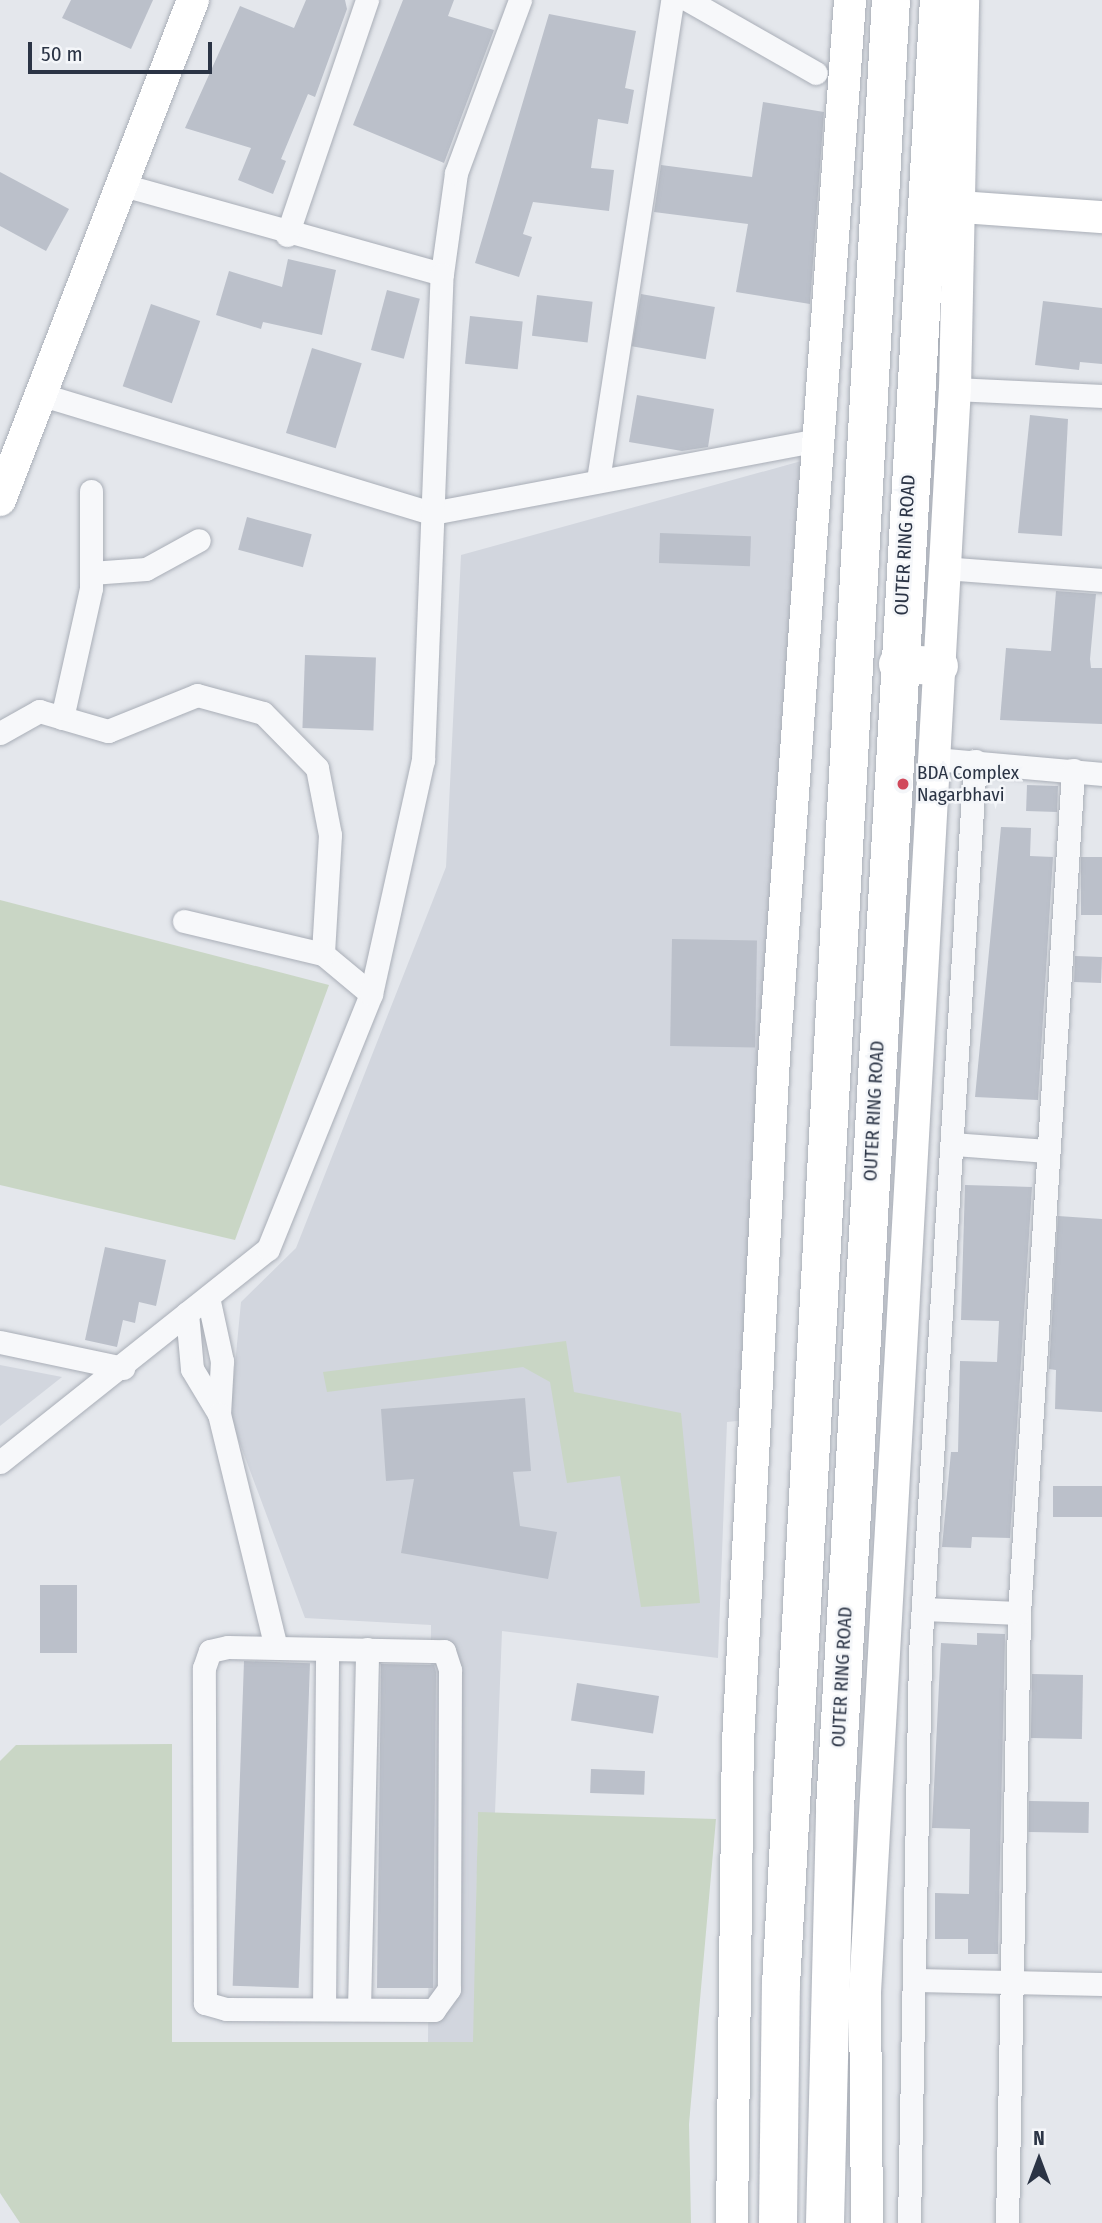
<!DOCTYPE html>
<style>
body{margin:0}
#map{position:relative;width:1102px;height:2223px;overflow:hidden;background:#e4e7ec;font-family:"Fira Sans Condensed",sans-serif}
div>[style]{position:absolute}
.built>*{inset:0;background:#d2d6de}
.green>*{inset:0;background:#c9d6c5}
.building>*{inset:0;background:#bbc0ca;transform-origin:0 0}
.roads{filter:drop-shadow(0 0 2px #a9aeb7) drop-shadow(0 0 2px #a9aeb7)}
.street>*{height:23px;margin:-11.5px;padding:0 11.5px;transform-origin:11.5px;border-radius:11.5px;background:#f7f8fa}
.secondary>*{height:32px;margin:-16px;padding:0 16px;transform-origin:16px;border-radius:16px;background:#fff}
.highway>*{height:38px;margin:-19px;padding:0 19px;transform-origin:19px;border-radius:19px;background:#fff}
.dots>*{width:19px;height:19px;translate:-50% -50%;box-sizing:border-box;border:4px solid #f4f6f9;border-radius:50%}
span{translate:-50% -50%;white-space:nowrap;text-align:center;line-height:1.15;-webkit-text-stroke:5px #f4f6f9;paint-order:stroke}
.street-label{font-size:19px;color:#2b3445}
.poi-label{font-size:19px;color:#2b3445}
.left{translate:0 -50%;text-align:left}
.north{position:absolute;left:1004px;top:2125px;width:70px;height:70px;-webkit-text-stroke:5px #f4f6f9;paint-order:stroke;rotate:0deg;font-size:19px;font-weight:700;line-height:28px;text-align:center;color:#2b3445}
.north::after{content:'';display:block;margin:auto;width:24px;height:32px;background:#2b3445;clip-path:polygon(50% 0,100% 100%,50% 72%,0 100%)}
.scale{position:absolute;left:28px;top:42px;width:184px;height:32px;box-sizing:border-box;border:4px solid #2b3445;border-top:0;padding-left:9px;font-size:21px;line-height:24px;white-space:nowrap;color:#2b3445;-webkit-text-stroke:5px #f4f6f9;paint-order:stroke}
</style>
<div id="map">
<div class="built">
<i style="clip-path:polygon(805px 460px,747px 1420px,727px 1422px,718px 1658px,502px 1631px,495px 1813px,478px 1813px,474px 2042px,428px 2042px,431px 1625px,305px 1618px,230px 1417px,241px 1302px,296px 1248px,446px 867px,461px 555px)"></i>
<i style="clip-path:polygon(0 1365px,62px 1377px,0 1426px)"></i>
</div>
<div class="green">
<i style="clip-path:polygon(0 900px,329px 985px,235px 1240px,0 1185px)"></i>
<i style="clip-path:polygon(566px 1341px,574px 1392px,681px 1413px,700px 1603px,641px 1607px,620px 1476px,567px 1483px,550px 1382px,523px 1367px,327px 1392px,323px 1372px)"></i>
<i style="clip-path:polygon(172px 1744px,172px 2042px,473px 2042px,478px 1812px,716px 1819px,689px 2124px,691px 2223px,20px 2223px,0 2193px,0 1761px,16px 1745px)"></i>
</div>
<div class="building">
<i style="clip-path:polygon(71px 0,153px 0,131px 49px,62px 18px)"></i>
<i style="clip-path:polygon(306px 0,345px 0,347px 9px,315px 97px,308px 94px,281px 159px,286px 161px,273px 194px,238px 180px,251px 148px,185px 128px,240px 6px,294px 28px)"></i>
<i style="clip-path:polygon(403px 0,454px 0,448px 16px,494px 30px,444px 163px,353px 125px)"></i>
<i style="clip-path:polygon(549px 14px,636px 31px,625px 88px,634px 90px,628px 124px,598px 119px,591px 168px,614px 170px,609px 211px,533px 202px,523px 234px,532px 237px,519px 277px,475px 263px)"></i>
<i style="clip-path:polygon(763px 102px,824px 112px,810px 304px,736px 292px,748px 224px,654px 212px,661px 165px,752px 177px)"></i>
<i style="clip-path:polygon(0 172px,69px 209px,46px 251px,0 226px)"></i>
<i style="clip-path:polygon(288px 259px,336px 270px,322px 335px,263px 322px,261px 329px,216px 315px,229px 271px,282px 287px)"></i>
<i style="left:387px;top:290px;width:34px;height:62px;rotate:15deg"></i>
<i style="left:641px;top:294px;width:75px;height:53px;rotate:10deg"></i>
<i style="left:537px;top:295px;width:56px;height:41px;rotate:7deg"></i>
<i style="clip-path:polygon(1043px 301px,1102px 308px,1102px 364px,1080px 362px,1079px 370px,1035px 365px)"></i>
<i style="left:151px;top:304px;width:52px;height:87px;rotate:19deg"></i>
<i style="left:470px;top:316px;width:53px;height:48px;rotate:6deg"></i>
<i style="left:312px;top:348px;width:52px;height:89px;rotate:17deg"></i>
<i style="clip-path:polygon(637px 395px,714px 409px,708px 447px,682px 451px,629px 442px)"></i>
<i style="clip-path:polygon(1030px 415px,1068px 419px,1062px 536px,1018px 533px)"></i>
<i style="left:247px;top:517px;width:67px;height:34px;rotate:15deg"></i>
<i style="left:660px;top:533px;width:91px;height:30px;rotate:2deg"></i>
<i style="clip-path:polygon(1056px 591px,1096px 594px,1090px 659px,1091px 668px,1102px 668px,1102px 724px,1000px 720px,1006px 648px,1051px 651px)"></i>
<i style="left:305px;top:655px;width:71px;height:73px;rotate:2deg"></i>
<i style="left:1027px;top:785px;width:31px;height:26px;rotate:2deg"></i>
<i style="clip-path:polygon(1001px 827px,1031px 828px,1030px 856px,1053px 857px,1038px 1100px,975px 1097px)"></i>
<i style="left:1081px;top:857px;width:21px;height:58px"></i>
<i style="left:672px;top:939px;width:85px;height:107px;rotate:1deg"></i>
<i style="left:1075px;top:956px;width:27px;height:26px;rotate:2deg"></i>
<i style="clip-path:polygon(965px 1185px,1032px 1187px,1010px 1538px,972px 1537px,971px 1548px,942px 1547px,951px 1452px,958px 1452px,960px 1361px,997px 1362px,999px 1321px,961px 1320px)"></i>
<i style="clip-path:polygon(1058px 1216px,1102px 1219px,1102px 1412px,1055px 1409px,1056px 1370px,1049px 1369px)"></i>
<i style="clip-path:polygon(105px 1247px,166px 1260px,156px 1306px,139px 1302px,135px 1323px,123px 1320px,117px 1347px,85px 1340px)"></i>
<i style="clip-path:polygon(525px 1398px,531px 1471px,513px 1472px,520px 1526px,557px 1532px,548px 1579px,401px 1553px,414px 1479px,386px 1481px,381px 1409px)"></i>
<i style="left:1053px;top:1486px;width:49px;height:31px"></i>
<i style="left:40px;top:1585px;width:37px;height:68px"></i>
<i style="clip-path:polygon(977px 1633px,1005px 1634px,998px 1954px,968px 1954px,968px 1939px,935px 1939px,935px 1893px,969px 1894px,970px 1829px,932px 1828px,941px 1643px,977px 1645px)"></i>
<i style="left:244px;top:1661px;width:66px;height:325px;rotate:2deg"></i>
<i style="clip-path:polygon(381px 1664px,434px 1665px,436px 1672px,433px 1988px,377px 1988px)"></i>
<i style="left:1032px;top:1674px;width:51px;height:64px;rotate:1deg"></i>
<i style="left:577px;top:1683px;width:83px;height:38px;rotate:9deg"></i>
<i style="left:591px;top:1769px;width:54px;height:24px;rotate:2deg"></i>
<i style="left:1029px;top:1801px;width:60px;height:31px;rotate:1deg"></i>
</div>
<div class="roads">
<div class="street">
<i style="left:688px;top:0;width:147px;rotate:29.7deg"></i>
<i style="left:123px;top:185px;width:331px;rotate:15.6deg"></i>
<i style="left:442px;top:274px;width:102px;rotate:-82.1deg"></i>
<i style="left:456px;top:173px;width:184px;rotate:-69.7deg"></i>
<i style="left:287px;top:235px;width:248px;rotate:-71.2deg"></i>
<i style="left:955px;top:389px;width:147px;rotate:2.7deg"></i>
<i style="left:43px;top:395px;width:407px;rotate:16.9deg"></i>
<i style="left:432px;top:513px;width:393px;rotate:-10.7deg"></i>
<i style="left:598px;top:480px;width:486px;rotate:-81.2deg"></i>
<i style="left:943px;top:568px;width:159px;rotate:4.3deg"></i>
<i style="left:91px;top:573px;width:55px;rotate:-4.2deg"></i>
<i style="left:146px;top:569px;width:60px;rotate:-28.7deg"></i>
<i style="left:62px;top:718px;width:133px;rotate:-77.4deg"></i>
<i style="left:91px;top:588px;width:97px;rotate:-90deg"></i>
<i style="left:0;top:733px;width:45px;rotate:-29.4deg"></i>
<i style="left:39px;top:711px;width:72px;rotate:16.2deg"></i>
<i style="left:108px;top:731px;width:96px;rotate:-22deg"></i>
<i style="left:197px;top:695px;width:68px;rotate:15.3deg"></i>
<i style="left:263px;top:713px;width:77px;rotate:45.5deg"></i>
<i style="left:317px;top:768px;width:68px;rotate:79deg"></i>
<i style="left:330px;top:835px;width:119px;rotate:93.4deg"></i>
<i style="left:323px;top:954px;width:62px;rotate:39.8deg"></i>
<i style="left:935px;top:759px;width:168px;rotate:5.1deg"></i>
<i style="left:184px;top:921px;width:143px;rotate:13.4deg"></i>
<i style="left:953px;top:1144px;width:93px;rotate:4.3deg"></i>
<i style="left:208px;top:1297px;width:66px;rotate:77.7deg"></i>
<i style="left:222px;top:1361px;width:53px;rotate:93.2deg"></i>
<i style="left:187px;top:1313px;width:56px;rotate:84.9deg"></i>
<i style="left:192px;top:1369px;width:52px;rotate:59deg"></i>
<i style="left:219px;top:1414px;width:240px;rotate:76.3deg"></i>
<i style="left:0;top:1342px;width:126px;rotate:11.9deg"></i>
<i style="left:0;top:1462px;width:342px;rotate:-38.5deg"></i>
<i style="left:268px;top:1249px;width:275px;rotate:-68deg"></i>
<i style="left:371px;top:994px;width:240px;rotate:-77.5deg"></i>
<i style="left:423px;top:760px;width:486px;rotate:-87.8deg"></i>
<i style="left:923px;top:1609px;width:96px;rotate:2.4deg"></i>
<i style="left:228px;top:1647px;width:216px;rotate:1.1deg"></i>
<i style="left:444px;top:1651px;width:20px;rotate:72deg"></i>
<i style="left:450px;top:1670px;width:319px;rotate:90.2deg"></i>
<i style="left:449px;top:1989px;width:26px;rotate:126deg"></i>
<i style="left:434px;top:2010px;width:208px;rotate:-179.7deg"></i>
<i style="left:226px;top:2009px;width:22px;rotate:-164deg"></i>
<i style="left:205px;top:2003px;width:335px;rotate:-90.2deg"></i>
<i style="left:204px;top:1668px;width:18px;rotate:-71deg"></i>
<i style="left:210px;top:1651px;width:18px;rotate:-13deg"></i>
<i style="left:916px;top:1980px;width:186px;rotate:1.2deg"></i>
<i style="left:324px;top:2009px;width:360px;rotate:-89.5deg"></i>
<i style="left:359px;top:2009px;width:360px;rotate:-88.7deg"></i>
<i style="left:909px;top:2223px;width:570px;rotate:-88.89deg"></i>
<i style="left:920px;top:1653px;width:894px;rotate:-86.47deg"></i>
<i style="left:1007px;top:2223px;width:610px;rotate:-88.87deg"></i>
<i style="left:1019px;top:1613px;width:845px;rotate:-86.33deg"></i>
</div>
<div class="secondary">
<i style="left:961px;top:207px;width:141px;rotate:4.1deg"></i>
<i style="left:0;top:500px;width:536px;rotate:-68.89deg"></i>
<i style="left:732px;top:2223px;width:481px;rotate:-89.3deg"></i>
<i style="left:738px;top:1742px;width:685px;rotate:-86.99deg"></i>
<i style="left:774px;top:1058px;width:1061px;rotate:-85.89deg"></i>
<i style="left:867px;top:2223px;width:231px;rotate:-90.5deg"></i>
<i style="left:865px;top:1992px;width:1606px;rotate:-86.79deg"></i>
<i style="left:955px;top:389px;width:389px;rotate:-88.8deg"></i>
</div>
<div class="highway">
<i style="left:898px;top:664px;width:41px;rotate:2.8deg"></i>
<i style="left:778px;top:2223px;width:238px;rotate:-89.3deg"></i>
<i style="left:781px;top:1985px;width:1988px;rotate:-86.83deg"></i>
<i style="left:825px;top:2223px;width:415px;rotate:-88.6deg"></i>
<i style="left:835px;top:1808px;width:1811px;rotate:-86.71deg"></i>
</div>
</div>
<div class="dots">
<i style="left:903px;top:784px;background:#d1495b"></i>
</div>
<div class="street-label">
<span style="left:905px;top:545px;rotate:-87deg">OUTER RING ROAD</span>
<span style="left:874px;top:1111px;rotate:-87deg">OUTER RING ROAD</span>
<span style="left:842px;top:1677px;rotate:-87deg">OUTER RING ROAD</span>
</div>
<div class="poi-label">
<span class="left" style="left:917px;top:784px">BDA Complex<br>Nagarbhavi</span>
</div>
<div class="north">N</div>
<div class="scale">50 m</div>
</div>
